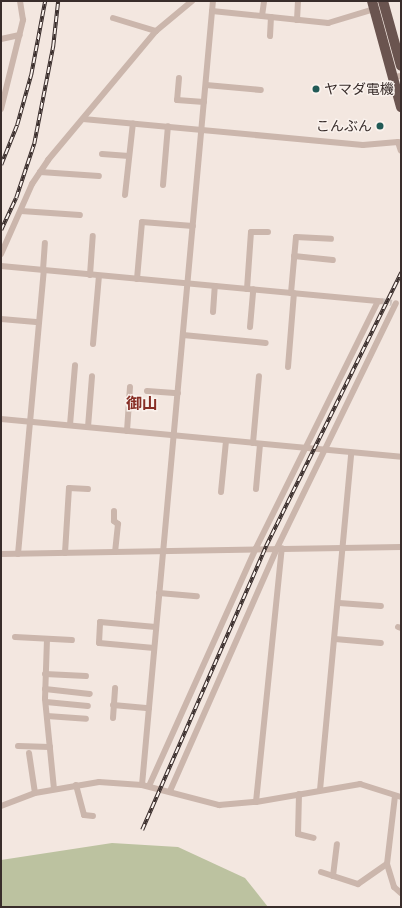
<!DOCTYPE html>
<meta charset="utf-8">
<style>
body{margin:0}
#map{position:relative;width:402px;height:908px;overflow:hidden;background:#f3e7e0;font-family:Quicksand,"Noto Sans JP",sans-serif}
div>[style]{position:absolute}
.green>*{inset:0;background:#bcc2a0}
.minor-tunnel>*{height:6px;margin-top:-3px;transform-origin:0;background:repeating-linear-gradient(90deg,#cec2bc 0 6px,transparent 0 9px)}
.minor>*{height:6px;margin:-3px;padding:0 3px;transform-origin:3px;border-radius:3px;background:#cbb6ac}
.trunk>*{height:10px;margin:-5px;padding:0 5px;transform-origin:5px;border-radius:5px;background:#6a544f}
.rail>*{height:3.5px;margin-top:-1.75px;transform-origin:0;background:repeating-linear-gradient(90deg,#faf2ed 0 6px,#392d2b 0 12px);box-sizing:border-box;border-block:1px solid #392d2b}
.dots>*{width:11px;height:11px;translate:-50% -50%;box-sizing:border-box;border:2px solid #faf2ed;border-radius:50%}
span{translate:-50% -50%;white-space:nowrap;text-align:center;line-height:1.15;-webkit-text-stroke:3px #faf2ed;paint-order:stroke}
.poi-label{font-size:14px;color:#392d2b}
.left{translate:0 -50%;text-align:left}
.right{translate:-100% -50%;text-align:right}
.quarter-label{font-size:16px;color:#872e25;font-weight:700}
.frame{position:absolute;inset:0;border:2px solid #392d2b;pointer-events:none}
</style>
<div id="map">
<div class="green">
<i style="clip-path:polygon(112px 843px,178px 847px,245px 878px,268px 907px,1px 907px,1px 860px)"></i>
</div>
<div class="minor-tunnel">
<i style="left:381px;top:301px;width:11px;rotate:10deg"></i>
</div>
<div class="minor">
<i style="left:212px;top:11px;width:117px;rotate:5.9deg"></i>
<i style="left:328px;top:23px;width:48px;rotate:-16.9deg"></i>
<i style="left:262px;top:16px;width:15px;rotate:-82deg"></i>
<i style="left:113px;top:18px;width:45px;rotate:16.8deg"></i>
<i style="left:297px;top:20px;width:19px;rotate:-87deg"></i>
<i style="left:270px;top:36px;width:19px;rotate:-87deg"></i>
<i style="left:1px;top:39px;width:19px;rotate:-12deg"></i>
<i style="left:393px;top:77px;width:8px;rotate:-7deg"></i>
<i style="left:179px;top:78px;width:22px;rotate:95deg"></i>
<i style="left:177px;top:100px;width:27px;rotate:4deg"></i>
<i style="left:206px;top:85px;width:55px;rotate:5.2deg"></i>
<i style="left:1px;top:109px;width:92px;rotate:-76.1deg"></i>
<i style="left:23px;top:20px;width:19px;rotate:-99deg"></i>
<i style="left:83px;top:119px;width:281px;rotate:5.3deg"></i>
<i style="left:363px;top:145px;width:35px;rotate:-5deg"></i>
<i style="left:398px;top:142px;width:9px;rotate:72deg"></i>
<i style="left:102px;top:154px;width:27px;rotate:4deg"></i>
<i style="left:40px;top:172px;width:59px;rotate:3.9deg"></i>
<i style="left:163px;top:185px;width:59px;rotate:-85.2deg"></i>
<i style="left:125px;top:195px;width:72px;rotate:-83.7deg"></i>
<i style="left:21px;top:211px;width:59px;rotate:3.9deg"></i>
<i style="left:1px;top:254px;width:77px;rotate:-66.1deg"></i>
<i style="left:32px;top:184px;width:29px;rotate:-56deg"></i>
<i style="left:48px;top:160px;width:168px;rotate:-50.1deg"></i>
<i style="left:156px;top:31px;width:47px;rotate:-39.8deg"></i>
<i style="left:294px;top:256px;width:39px;rotate:6deg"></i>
<i style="left:1px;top:266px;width:381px;rotate:5.3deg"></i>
<i style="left:43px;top:270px;width:27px;rotate:-86deg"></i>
<i style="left:90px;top:275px;width:39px;rotate:-86deg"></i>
<i style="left:137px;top:279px;width:57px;rotate:-85deg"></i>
<i style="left:142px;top:222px;width:51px;rotate:4.5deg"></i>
<i style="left:247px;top:289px;width:57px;rotate:-86deg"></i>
<i style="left:251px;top:232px;width:17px"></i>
<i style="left:291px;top:293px;width:56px;rotate:-84.9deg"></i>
<i style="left:296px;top:237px;width:35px;rotate:3deg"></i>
<i style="left:213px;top:312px;width:26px;rotate:-86deg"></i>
<i style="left:1px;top:319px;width:38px;rotate:5deg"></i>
<i style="left:250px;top:327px;width:38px;rotate:-85deg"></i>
<i style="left:183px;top:335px;width:83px;rotate:5.5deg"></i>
<i style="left:93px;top:344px;width:68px;rotate:-85deg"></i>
<i style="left:288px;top:367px;width:74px;rotate:-85.4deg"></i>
<i style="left:147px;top:391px;width:31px;rotate:4deg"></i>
<i style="left:1px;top:419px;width:402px;rotate:5.4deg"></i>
<i style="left:70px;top:425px;width:60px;rotate:-85.2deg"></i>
<i style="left:88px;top:427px;width:51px;rotate:-85.5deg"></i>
<i style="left:127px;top:431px;width:44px;rotate:-86.1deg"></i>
<i style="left:253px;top:443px;width:67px;rotate:-84.9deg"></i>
<i style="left:256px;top:489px;width:45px;rotate:-84.9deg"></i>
<i style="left:221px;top:492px;width:51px;rotate:-84.4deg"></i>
<i style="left:114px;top:511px;width:10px;rotate:90deg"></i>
<i style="left:114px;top:521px;width:5px;rotate:37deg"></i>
<i style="left:118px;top:524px;width:28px;rotate:96deg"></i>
<i style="left:65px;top:553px;width:65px;rotate:-86.5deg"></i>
<i style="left:69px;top:488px;width:19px;rotate:3deg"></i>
<i style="left:1px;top:554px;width:400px;rotate:-1deg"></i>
<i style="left:18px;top:554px;width:285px;rotate:-84.8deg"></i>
<i style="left:159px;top:593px;width:38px;rotate:5deg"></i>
<i style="left:339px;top:603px;width:42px;rotate:4.1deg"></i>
<i style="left:398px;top:627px;width:3px;rotate:18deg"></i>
<i style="left:15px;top:637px;width:57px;rotate:3deg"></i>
<i style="left:47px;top:639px;width:60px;rotate:91.9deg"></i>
<i style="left:45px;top:699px;width:90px;rotate:84.3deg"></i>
<i style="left:335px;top:639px;width:46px;rotate:5deg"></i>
<i style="left:154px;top:648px;width:55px;rotate:-174.8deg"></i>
<i style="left:99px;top:643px;width:21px;rotate:-87deg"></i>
<i style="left:100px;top:622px;width:56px;rotate:5.1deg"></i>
<i style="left:45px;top:674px;width:41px;rotate:2.8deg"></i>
<i style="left:45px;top:689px;width:45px;rotate:6.3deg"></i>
<i style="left:46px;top:702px;width:42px;rotate:5.4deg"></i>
<i style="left:113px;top:705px;width:36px;rotate:5deg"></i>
<i style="left:47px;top:716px;width:39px;rotate:4deg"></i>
<i style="left:113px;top:718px;width:30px;rotate:-86deg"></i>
<i style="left:18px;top:746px;width:32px;rotate:2deg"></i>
<i style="left:29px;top:753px;width:40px;rotate:81.5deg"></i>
<i style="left:76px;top:785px;width:31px;rotate:75deg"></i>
<i style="left:84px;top:815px;width:9px;rotate:6deg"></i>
<i style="left:142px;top:785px;width:787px;rotate:-84.83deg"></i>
<i style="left:149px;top:786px;width:261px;rotate:-65.8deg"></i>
<i style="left:256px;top:548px;width:275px;rotate:-63.7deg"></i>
<i style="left:320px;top:790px;width:338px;rotate:-84.7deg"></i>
<i style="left:170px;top:791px;width:266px;rotate:-66.2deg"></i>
<i style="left:277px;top:548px;width:272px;rotate:-64.1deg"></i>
<i style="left:299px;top:794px;width:40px;rotate:91.4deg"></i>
<i style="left:298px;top:834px;width:16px;rotate:14deg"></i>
<i style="left:256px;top:802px;width:255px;rotate:-84.2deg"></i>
<i style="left:1px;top:806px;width:36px;rotate:-21deg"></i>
<i style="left:35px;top:793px;width:65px;rotate:-9.8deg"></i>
<i style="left:99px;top:782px;width:43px;rotate:4deg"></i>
<i style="left:142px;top:785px;width:80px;rotate:14.6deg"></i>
<i style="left:219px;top:805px;width:37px;rotate:-5deg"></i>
<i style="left:256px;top:802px;width:106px;rotate:-9.8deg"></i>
<i style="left:360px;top:784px;width:43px;rotate:17.6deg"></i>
<i style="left:387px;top:864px;width:24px;rotate:73deg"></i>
<i style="left:394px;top:887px;width:9px;rotate:41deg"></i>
<i style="left:321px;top:872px;width:39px;rotate:18deg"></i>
<i style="left:358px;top:884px;width:35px;rotate:-35deg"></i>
<i style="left:387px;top:864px;width:68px;rotate:-83.3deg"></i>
<i style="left:333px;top:876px;width:32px;rotate:-83deg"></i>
</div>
<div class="trunk">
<i style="left:372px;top:1px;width:110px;rotate:74.7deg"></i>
<i style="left:383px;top:1px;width:67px;rotate:74.5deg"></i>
</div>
<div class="rail">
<i style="left:1px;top:165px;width:43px;rotate:-68.2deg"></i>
<i style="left:17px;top:125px;width:52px;rotate:-74.4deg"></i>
<i style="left:31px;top:75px;width:75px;rotate:-79.3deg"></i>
<i style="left:1px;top:230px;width:35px;rotate:-65deg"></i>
<i style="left:16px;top:198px;width:57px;rotate:-71.6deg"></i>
<i style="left:34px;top:144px;width:100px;rotate:-79deg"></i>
<i style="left:53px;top:46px;width:45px;rotate:-83.7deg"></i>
<i style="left:142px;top:830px;width:310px;rotate:-66.4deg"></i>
<i style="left:266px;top:546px;width:305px;rotate:-63.7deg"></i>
</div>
<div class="dots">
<i style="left:316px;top:89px;background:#215a56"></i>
<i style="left:380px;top:126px;background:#215a56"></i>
</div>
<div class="poi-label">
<span class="left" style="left:324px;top:89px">ヤマダ電機</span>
<span class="right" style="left:372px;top:126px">こんぶん</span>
</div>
<div class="quarter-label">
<span style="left:142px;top:403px">御山</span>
</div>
<div class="frame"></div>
</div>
